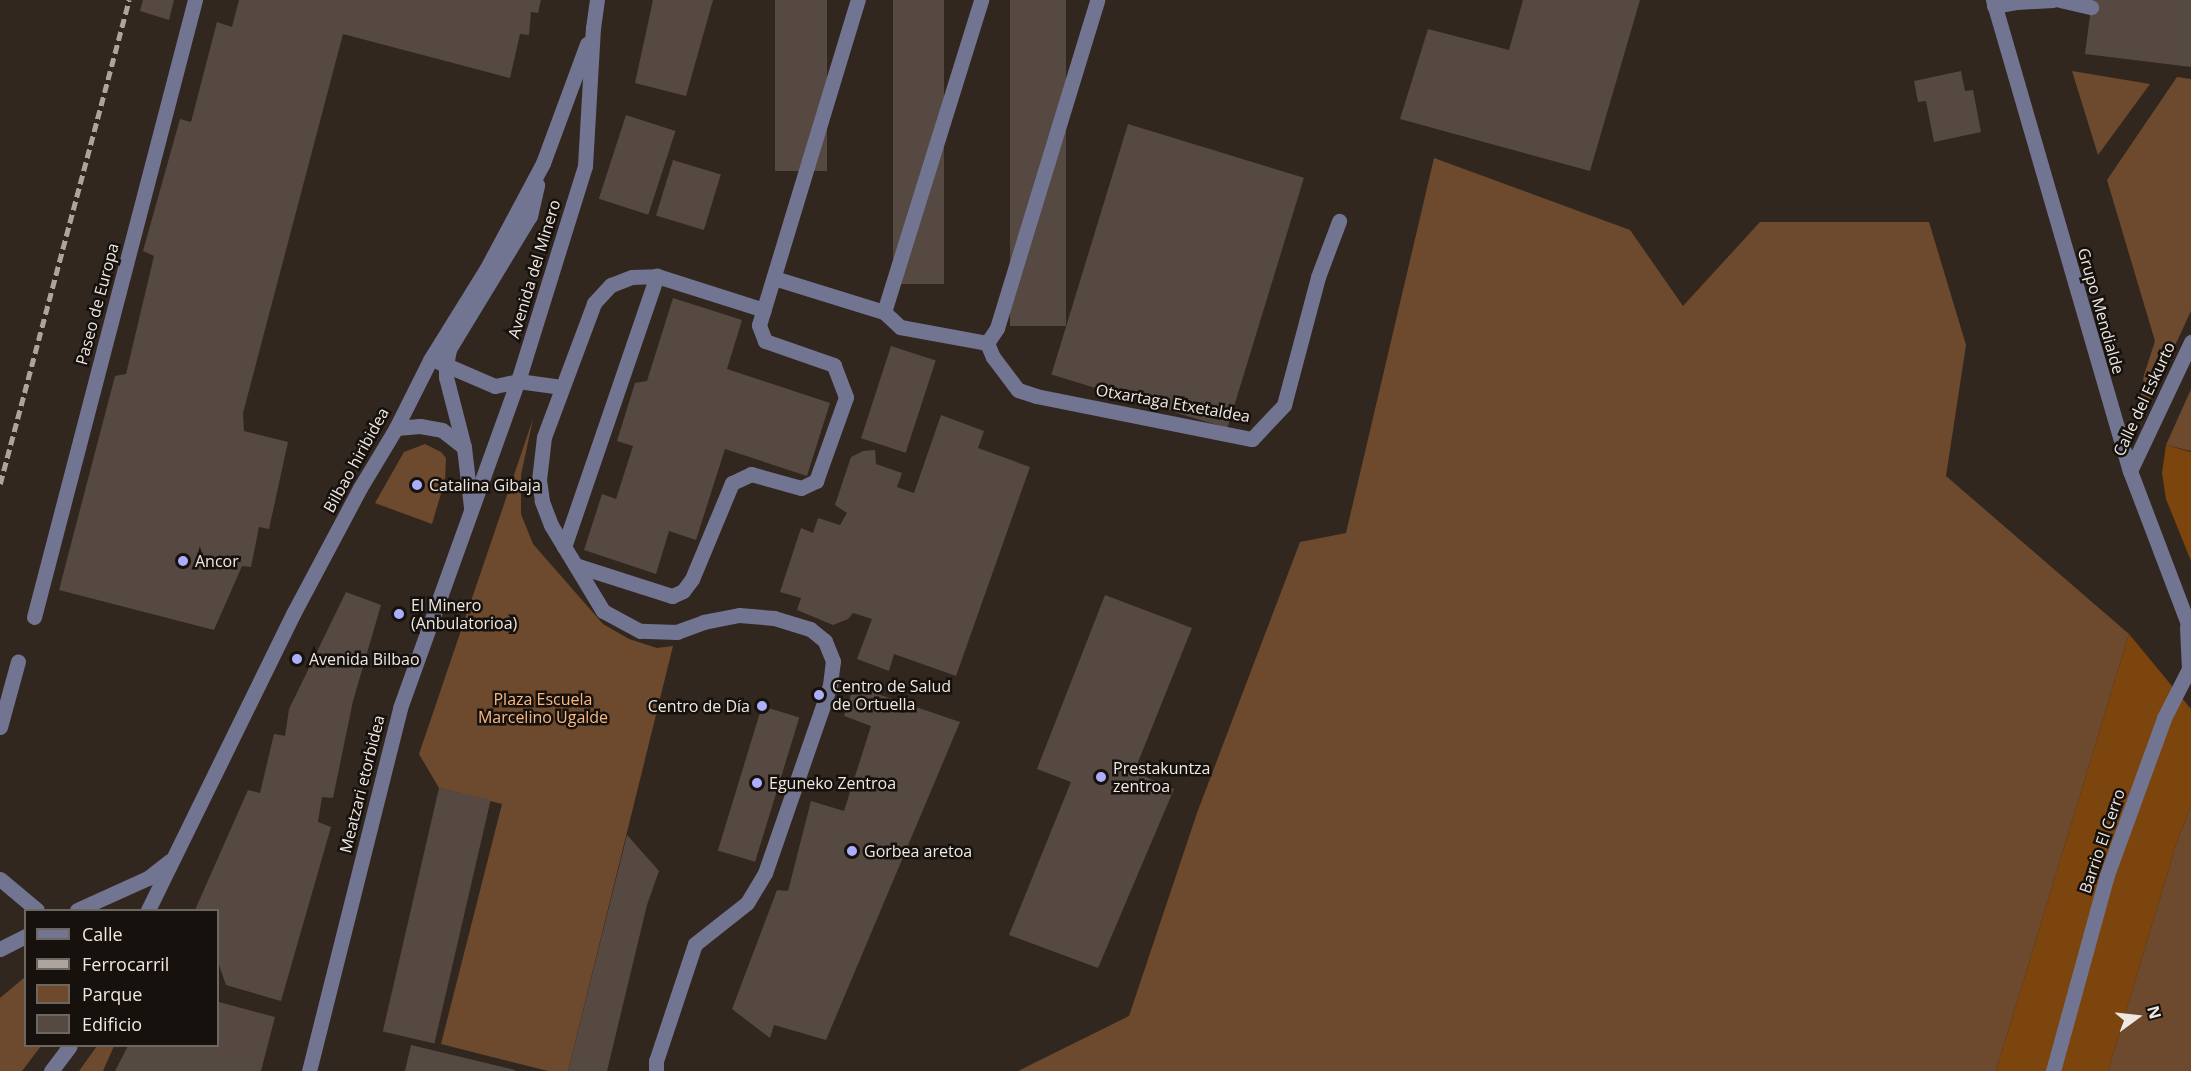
<!DOCTYPE html>
<meta charset="utf-8">
<style>
body{margin:0}
#map{position:relative;width:2191px;height:1071px;overflow:hidden;background:#32271f;font-family:"Open Sans",sans-serif}
div>[style]{position:absolute}
.green>*{inset:0;background:#6d4a2d}
.forest>*{inset:0;background:#7c450d}
.building>*{inset:0;background:#554941;transform-origin:0 0}
.minor>*{height:15px;margin:-7.5px;padding:0 7.5px;transform-origin:7.5px;border-radius:7.5px;background:#727591}
.rail>*{height:4.5px;margin-top:-2.25px;transform-origin:0;background:repeating-linear-gradient(90deg,#ada49e 0 9px,transparent 0 13.5px)}
.dots>*{width:16px;height:16px;translate:-50% -50%;box-sizing:border-box;border:3px solid #16110d;border-radius:50%}
span{translate:-50% -50%;white-space:nowrap;text-align:center;line-height:1.15;-webkit-text-stroke:5px #16110d;paint-order:stroke}
.street-label{font-size:16px;color:#efe8e2}
.poi-label{font-size:16px;color:#efe8e2}
.left{translate:0 -50%;text-align:left}
.right{translate:-100% -50%;text-align:right}
.park-label{font-size:16px;color:#fbb883}
.legend{position:absolute;left:24px;top:909px;width:195px;height:138px;box-sizing:border-box;background:#16110d;border:2px solid #6d6762;margin:0;padding:8px 10px;list-style:none;font-size:18px;color:#efe8e2}
.legend li{display:flex;align-items:center;gap:12px;height:30px}
.legend b{width:30px;border:2px solid #6d6762}
.north{position:absolute;left:2107px;top:987px;width:60px;height:60px;-webkit-text-stroke:4px #16110d;paint-order:stroke;rotate:75deg;font-size:16px;font-weight:700;line-height:24px;text-align:center;color:#efe8e2}
.north::after{content:'';display:block;margin:auto;width:21px;height:27px;background:#efe8e2;clip-path:polygon(50% 0,100% 100%,50% 72%,0 100%)}
</style>
<div id="map">
<div class="green">
<i style="clip-path:polygon(2072px 71px,2150px 84px,2098px 155px)"></i>
<i style="clip-path:polygon(2177px 77px,2191px 79px,2191px 311px,2147px 406px,2140px 401px,2144px 375px,2155px 341px,2107px 180px)"></i>
<i style="clip-path:polygon(1434px 158px,1630px 230px,1683px 306px,1760px 222px,1929px 222px,1966px 345px,1946px 476px,2129px 634px,1996px 1071px,1018px 1071px,1129px 1016px,1197px 813px,1300px 542px,1346px 533px)"></i>
<i style="clip-path:polygon(2191px 389px,2191px 451px,2166px 445px)"></i>
<i style="clip-path:polygon(533px 419px,521px 475px,521px 514px,533px 544px,603px 624px,629px 639px,657px 648px,673px 646px,568px 1071px,548px 1071px,441px 1044px,502px 804px,439px 788px,419px 754px)"></i>
<i style="clip-path:polygon(425px 444px,441px 452px,446px 458px,445px 480px,432px 524px,375px 503px,404px 452px)"></i>
<i style="clip-path:polygon(2191px 806px,2191px 1071px,2108px 1071px,2177px 842px)"></i>
<i style="clip-path:polygon(25px 977px,26px 1046px,41px 1046px,22px 1071px,0 1071px,0 998px)"></i>
<i style="clip-path:polygon(97px 1046px,114px 1046px,103px 1071px,79px 1071px)"></i>
</div>
<div class="forest">
<i style="clip-path:polygon(2166px 445px,2191px 452px,2191px 561px,2166px 499px,2162px 473px)"></i>
<i style="clip-path:polygon(2129px 634px,2191px 709px,2191px 806px,2177px 842px,2108px 1071px,1996px 1071px)"></i>
</div>
<div class="building">
<i style="clip-path:polygon(143px 0,174px 0,169px 20px,140px 11px)"></i>
<i style="clip-path:polygon(239px 0,541px 0,538px 13px,531px 12px,529px 35px,520px 34px,510px 78px,343px 34px,243px 413px,244px 431px,288px 442px,269px 529px,259px 527px,251px 567px,242px 566px,214px 630px,59px 590px,115px 376px,126px 374px,154px 256px,143px 251px,180px 119px,191px 122px,217px 22px,232px 27px)"></i>
<i style="clip-path:polygon(653px 0,713px 0,686px 96px,635px 83px)"></i>
<i style="left:775px;top:0;width:52px;height:171px"></i>
<i style="left:893px;top:0;width:51px;height:284px"></i>
<i style="left:1010px;top:0;width:56px;height:326px"></i>
<i style="clip-path:polygon(1523px 0,1640px 0,1590px 171px,1400px 119px,1428px 29px,1509px 50px)"></i>
<i style="clip-path:polygon(2092px 0,2191px 0,2191px 67px,2085px 54px)"></i>
<i style="clip-path:polygon(1961px 71px,1965px 91px,1973px 90px,1981px 132px,1934px 142px,1926px 101px,1918px 102px,1914px 81px)"></i>
<i style="left:626px;top:115px;width:52px;height:88px;rotate:18deg"></i>
<i style="left:1128px;top:124px;width:184px;height:262px;rotate:17deg"></i>
<i style="left:673px;top:160px;width:50px;height:58px;rotate:17deg"></i>
<i style="clip-path:polygon(673px 298px,742px 320px,727px 369px,830px 403px,807px 476px,725px 449px,696px 540px,669px 531px,656px 574px,584px 550px,602px 494px,616px 499px,633px 446px,617px 441px,635px 383px,647px 381px)"></i>
<i style="left:891px;top:346px;width:47px;height:97px;rotate:18deg"></i>
<i style="clip-path:polygon(941px 415px,984px 431px,978px 448px,1030px 467px,956px 676px,894px 654px,889px 671px,857px 659px,872px 619px,853px 613px,848px 619px,833px 625px,797px 610px,801px 598px,780px 592px,801px 528px,813px 533px,818px 518px,840px 525px,847px 513px,835px 505px,851px 457px,863px 451px,875px 450px,876px 464px,902px 473px,897px 487px,914px 493px)"></i>
<i style="clip-path:polygon(346px 592px,381px 605px,353px 701px,333px 798px,322px 797px,318px 822px,331px 827px,281px 1001px,226px 985px,218px 962px,218px 910px,195px 910px,248px 790px,260px 793px,274px 734px,285px 736px,289px 709px)"></i>
<i style="clip-path:polygon(1105px 595px,1192px 628px,1134px 772px,1174px 789px,1098px 968px,1009px 935px,1071px 782px,1037px 769px)"></i>
<i style="clip-path:polygon(854px 686px,960px 722px,826px 1040px,774px 1025px,770px 1038px,732px 1009px,777px 890px,788px 891px,811px 801px,844px 811px,871px 726px,844px 716px)"></i>
<i style="left:762px;top:706px;width:39px;height:151px;rotate:17deg"></i>
<i style="left:439px;top:788px;width:53px;height:250px;rotate:13deg"></i>
<i style="clip-path:polygon(627px 835px,659px 871px,647px 905px,607px 1071px,568px 1071px)"></i>
<i style="clip-path:polygon(219px 1002px,275px 1017px,261px 1071px,115px 1071px,128px 1046px,218px 1046px)"></i>
<i style="clip-path:polygon(411px 1045px,515px 1070px,515px 1071px,405px 1071px)"></i>
</div>
<div class="minor">
<i style="left:1993px;top:0;width:491px;rotate:73.8deg"></i>
<i style="left:2130px;top:471px;width:172px;rotate:69.2deg"></i>
<i style="left:2060px;top:0;width:32px;rotate:13deg"></i>
<i style="left:1994px;top:6px;width:22px;rotate:-10deg"></i>
<i style="left:2016px;top:2px;width:37px;rotate:-3deg"></i>
<i style="left:774px;top:278px;width:115px;rotate:17.2deg"></i>
<i style="left:884px;top:312px;width:22px;rotate:43deg"></i>
<i style="left:900px;top:327px;width:88px;rotate:10.4deg"></i>
<i style="left:987px;top:343px;width:18px;rotate:-56deg"></i>
<i style="left:997px;top:328px;width:343px;rotate:-73deg"></i>
<i style="left:884px;top:312px;width:327px;rotate:-72.7deg"></i>
<i style="left:987px;top:343px;width:15px;rotate:67deg"></i>
<i style="left:993px;top:357px;width:41px;rotate:52.9deg"></i>
<i style="left:1018px;top:390px;width:19px;rotate:18deg"></i>
<i style="left:1036px;top:396px;width:220px;rotate:11.3deg"></i>
<i style="left:1252px;top:439px;width:47px;rotate:-46.7deg"></i>
<i style="left:1284px;top:405px;width:132px;rotate:-75.1deg"></i>
<i style="left:1318px;top:277px;width:60px;rotate:-69.4deg"></i>
<i style="left:439px;top:362px;width:61px;rotate:23.2deg"></i>
<i style="left:495px;top:386px;width:24px;rotate:-12deg"></i>
<i style="left:518px;top:381px;width:44px;rotate:7.8deg"></i>
<i style="left:396px;top:428px;width:24px;rotate:-5deg"></i>
<i style="left:420px;top:426px;width:22px;rotate:10deg"></i>
<i style="left:442px;top:430px;width:28px;rotate:38deg"></i>
<i style="left:2130px;top:471px;width:143px;rotate:-64.7deg"></i>
<i style="left:471px;top:507px;width:60px;rotate:-96.7deg"></i>
<i style="left:464px;top:447px;width:72px;rotate:-104.4deg"></i>
<i style="left:446px;top:377px;width:12px;rotate:-90deg"></i>
<i style="left:446px;top:365px;width:16px;rotate:-79deg"></i>
<i style="left:449px;top:349px;width:156px;rotate:-58.7deg"></i>
<i style="left:530px;top:216px;width:32px;rotate:-77deg"></i>
<i style="left:564px;top:547px;width:287px;rotate:-71.1deg"></i>
<i style="left:578px;top:566px;width:99px;rotate:17.7deg"></i>
<i style="left:672px;top:596px;width:12px;rotate:-24deg"></i>
<i style="left:683px;top:591px;width:15px;rotate:-53deg"></i>
<i style="left:692px;top:579px;width:104px;rotate:-67.4deg"></i>
<i style="left:732px;top:483px;width:21px;rotate:-25deg"></i>
<i style="left:751px;top:474px;width:52px;rotate:15.6deg"></i>
<i style="left:801px;top:488px;width:17px;rotate:-25deg"></i>
<i style="left:816px;top:481px;width:89px;rotate:-70.3deg"></i>
<i style="left:846px;top:397px;width:34px;rotate:-111deg"></i>
<i style="left:834px;top:365px;width:73px;rotate:-160.8deg"></i>
<i style="left:765px;top:341px;width:17px;rotate:-111deg"></i>
<i style="left:759px;top:325px;width:340px;rotate:-73.1deg"></i>
<i style="left:34px;top:617px;width:638px;rotate:-75.38deg"></i>
<i style="left:0;top:727px;width:68px;rotate:-74.7deg"></i>
<i style="left:0;top:879px;width:48px;rotate:40deg"></i>
<i style="left:77px;top:910px;width:78px;rotate:-24.3deg"></i>
<i style="left:148px;top:878px;width:28px;rotate:-38deg"></i>
<i style="left:148px;top:910px;width:330px;rotate:-63.9deg"></i>
<i style="left:293px;top:614px;width:143px;rotate:-62deg"></i>
<i style="left:360px;top:488px;width:70px;rotate:-59deg"></i>
<i style="left:396px;top:428px;width:76px;rotate:-63.4deg"></i>
<i style="left:430px;top:360px;width:108px;rotate:-58.2deg"></i>
<i style="left:487px;top:268px;width:119px;rotate:-61.9deg"></i>
<i style="left:543px;top:163px;width:127px;rotate:-69.7deg"></i>
<i style="left:0;top:949px;width:29px;rotate:-27deg"></i>
<i style="left:51px;top:1071px;width:31px;rotate:-53deg"></i>
<i style="left:309px;top:1071px;width:374px;rotate:-75.9deg"></i>
<i style="left:400px;top:708px;width:348px;rotate:-70.2deg"></i>
<i style="left:518px;top:381px;width:225px;rotate:-72.7deg"></i>
<i style="left:585px;top:166px;width:138px;rotate:-86.7deg"></i>
<i style="left:593px;top:28px;width:28px;rotate:-82deg"></i>
<i style="left:656px;top:1071px;width:10px;rotate:-90deg"></i>
<i style="left:656px;top:1061px;width:123px;rotate:-71.6deg"></i>
<i style="left:695px;top:944px;width:66px;rotate:-38.3deg"></i>
<i style="left:747px;top:903px;width:35px;rotate:-59deg"></i>
<i style="left:765px;top:873px;width:199px;rotate:-70.9deg"></i>
<i style="left:830px;top:685px;width:24px;rotate:-83deg"></i>
<i style="left:833px;top:661px;width:22px;rotate:-112deg"></i>
<i style="left:825px;top:641px;width:19px;rotate:-141deg"></i>
<i style="left:810px;top:629px;width:38px;rotate:-163deg"></i>
<i style="left:774px;top:618px;width:35px;rotate:-175deg"></i>
<i style="left:739px;top:615px;width:36px;rotate:169deg"></i>
<i style="left:704px;top:622px;width:29px;rotate:160deg"></i>
<i style="left:677px;top:632px;width:37px;rotate:-178deg"></i>
<i style="left:640px;top:631px;width:42px;rotate:-151.6deg"></i>
<i style="left:603px;top:611px;width:100px;rotate:-121.2deg"></i>
<i style="left:551px;top:525px;width:26px;rotate:-111deg"></i>
<i style="left:542px;top:501px;width:21px;rotate:-98deg"></i>
<i style="left:539px;top:480px;width:43px;rotate:-83.4deg"></i>
<i style="left:544px;top:437px;width:143px;rotate:-69.5deg"></i>
<i style="left:594px;top:303px;width:25px;rotate:-47deg"></i>
<i style="left:611px;top:285px;width:22px;rotate:-21deg"></i>
<i style="left:632px;top:277px;width:25px;rotate:-2deg"></i>
<i style="left:657px;top:276px;width:112px;rotate:17.6deg"></i>
<i style="left:2053px;top:1071px;width:203px;rotate:-74.6deg"></i>
<i style="left:2107px;top:875px;width:167px;rotate:-70deg"></i>
<i style="left:2164px;top:718px;width:55px;rotate:-63deg"></i>
<i style="left:2189px;top:669px;width:42px;rotate:-92.7deg"></i>
</div>
<div class="rail">
<i style="left:0;top:484px;width:501px;rotate:-75.08deg"></i>
</div>
<div class="dots">
<i style="left:417px;top:485px;background:#abaffb"></i>
<i style="left:183px;top:561px;background:#abaffb"></i>
<i style="left:399px;top:614px;background:#abaffb"></i>
<i style="left:297px;top:659px;background:#abaffb"></i>
<i style="left:819px;top:695px;background:#abaffb"></i>
<i style="left:762px;top:706px;background:#abaffb"></i>
<i style="left:1101px;top:777px;background:#abaffb"></i>
<i style="left:757px;top:783px;background:#abaffb"></i>
<i style="left:852px;top:851px;background:#abaffb"></i>
</div>
<div class="street-label">
<span style="left:534px;top:269px;rotate:-73deg">Avenida del Minero</span>
<span style="left:97px;top:304px;rotate:-75deg">Paseo de Europa</span>
<span style="left:2101px;top:311px;rotate:74deg">Grupo Mendialde</span>
<span style="left:2144px;top:399px;rotate:-65deg">Calle del Eskurto</span>
<span style="left:1173px;top:403px;rotate:10deg">Otxartaga Etxetaldea</span>
<span style="left:356px;top:460px;rotate:-61deg">Bilbao hiribidea</span>
<span style="left:362px;top:784px;rotate:-76deg">Meatzari etorbidea</span>
<span style="left:2102px;top:841px;rotate:-71deg">Barrio El Cerro</span>
</div>
<div class="poi-label">
<span class="left" style="left:429px;top:485px">Catalina Gibaja</span>
<span class="left" style="left:195px;top:561px">Ancor</span>
<span class="left" style="left:411px;top:614px">El Minero<br>(Anbulatorioa)</span>
<span class="left" style="left:309px;top:659px">Avenida Bilbao</span>
<span class="left" style="left:832px;top:695px">Centro de Salud<br>de Ortuella</span>
<span class="right" style="left:750px;top:706px">Centro de Día</span>
<span class="left" style="left:1113px;top:777px">Prestakuntza<br>zentroa</span>
<span class="left" style="left:769px;top:783px">Eguneko Zentroa</span>
<span class="left" style="left:864px;top:851px">Gorbea aretoa</span>
</div>
<div class="park-label">
<span style="left:543px;top:708px">Plaza Escuela<br>Marcelino Ugalde</span>
</div>
<ul class="legend">
<li><b style="height:8px;background:#727591"></b>Calle</li>
<li><b style="height:8px;background:#ada49e"></b>Ferrocarril</li>
<li><b style="height:16px;background:#6d4a2d"></b>Parque</li>
<li><b style="height:16px;background:#554941"></b>Edificio</li>
</ul>
<div class="north">N</div>
</div>
